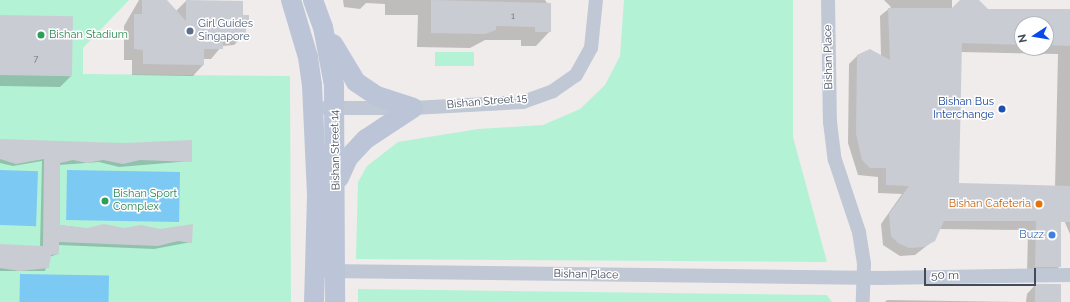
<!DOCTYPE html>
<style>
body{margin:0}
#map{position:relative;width:1070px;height:302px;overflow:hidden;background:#efeceb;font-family:Raleway,sans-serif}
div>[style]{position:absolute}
.green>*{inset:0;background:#b4f2d5;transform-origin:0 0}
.water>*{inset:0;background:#7cc9f4;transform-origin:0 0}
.shadow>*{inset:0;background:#0003}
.building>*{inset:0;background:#caccd4;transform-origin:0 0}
.street>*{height:14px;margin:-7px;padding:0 7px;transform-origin:7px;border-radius:7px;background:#c0c8d5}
.secondary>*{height:20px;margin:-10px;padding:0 10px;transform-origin:10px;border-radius:10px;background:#bcc5d7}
.dots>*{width:11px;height:11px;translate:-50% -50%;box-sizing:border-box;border:2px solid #fff;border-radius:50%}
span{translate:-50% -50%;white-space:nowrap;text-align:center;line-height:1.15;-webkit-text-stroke:3px #fff;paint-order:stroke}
.number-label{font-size:9px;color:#646c79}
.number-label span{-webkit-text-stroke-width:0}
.service-label{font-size:11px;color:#4e5e75}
.left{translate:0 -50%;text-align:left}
.leisure-label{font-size:11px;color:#27864d}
.street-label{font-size:11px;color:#424c5b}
.transit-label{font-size:11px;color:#164399}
.right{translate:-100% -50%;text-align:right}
.food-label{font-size:11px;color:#c56008}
.shop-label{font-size:11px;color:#366cbe}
.north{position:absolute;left:1014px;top:16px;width:40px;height:40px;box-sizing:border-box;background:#fff;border:1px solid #b3b7bd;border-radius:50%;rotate:258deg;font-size:11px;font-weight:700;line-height:16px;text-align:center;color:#424c5b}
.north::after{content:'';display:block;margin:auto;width:14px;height:18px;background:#0749ed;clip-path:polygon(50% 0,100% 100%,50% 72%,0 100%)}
.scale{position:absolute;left:924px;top:268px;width:112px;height:18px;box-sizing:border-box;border:2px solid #424c5b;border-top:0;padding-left:5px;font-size:12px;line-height:14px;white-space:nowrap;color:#424c5b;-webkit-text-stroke:3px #fff;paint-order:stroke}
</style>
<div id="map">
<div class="green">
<i style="clip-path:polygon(0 0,129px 0,83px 48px,83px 74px,290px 76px,291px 302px,0 302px)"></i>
<i style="clip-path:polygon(624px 0,793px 0,793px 137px,827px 262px,356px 259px,358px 182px,367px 166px,398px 142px,478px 129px,543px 125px,580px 109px,605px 85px,620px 56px)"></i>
<i style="left:474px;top:52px;width:14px;height:39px;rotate:90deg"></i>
<i style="clip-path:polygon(358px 289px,827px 295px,832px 302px,358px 302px)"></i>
</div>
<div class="water">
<i style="left:0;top:170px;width:38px;height:55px;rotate:2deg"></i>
<i style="left:67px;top:170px;width:113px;height:50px;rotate:1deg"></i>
<i style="left:20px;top:274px;width:89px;height:28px;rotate:1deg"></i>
</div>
<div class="shadow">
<i style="clip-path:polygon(139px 0,166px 0,176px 11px,186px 1px,248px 16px,245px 34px,234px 45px,222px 46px,211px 59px,203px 59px,203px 65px,193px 76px,132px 75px,132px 60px,124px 60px,124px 26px)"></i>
<i style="clip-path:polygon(343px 0,545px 0,551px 9px,550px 31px,536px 46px,521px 46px,521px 40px,485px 40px,470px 48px,417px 47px,418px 15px,385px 15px,385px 4px,366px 3px,360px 9px,344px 7px)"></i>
<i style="clip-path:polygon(evenodd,884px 0,952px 0,952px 9px,961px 0,977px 0,987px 10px,1070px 9px,1070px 234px,1060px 211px,1060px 266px,1051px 275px,1027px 275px,1028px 230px,939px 229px,934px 240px,915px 255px,900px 256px,883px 245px,881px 224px,902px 194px,878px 193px,878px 177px,858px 175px,848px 143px,849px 64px,858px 55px,881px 56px,880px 16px,891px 7px,884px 0,1022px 24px,1046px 24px,1046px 48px,1022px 48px,1022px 24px,884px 0,961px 52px,1058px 54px,1055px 187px,958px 184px,961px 52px)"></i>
<i style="clip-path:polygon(0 16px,71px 76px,60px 87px,0 86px)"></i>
<i style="clip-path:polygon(0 141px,191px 161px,119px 167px,99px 162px,59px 165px,59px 225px,191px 242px,154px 249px,58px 245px,58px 254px,49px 257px,45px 271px,0 271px,0 246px,40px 247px,42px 161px,13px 166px,0 163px)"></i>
<i style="clip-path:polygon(1035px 285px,1059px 302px,1026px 302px,1027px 294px)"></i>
<i style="clip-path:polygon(887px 300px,1018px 302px,885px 302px)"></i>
</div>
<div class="building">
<i style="clip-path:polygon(142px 0,167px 0,186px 21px,186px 0,243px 1px,243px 15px,249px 15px,249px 26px,245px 27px,246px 35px,223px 35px,223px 49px,204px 49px,204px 65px,143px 64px,143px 50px,134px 49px,134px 14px,142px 14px)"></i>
<i style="clip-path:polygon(431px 0,551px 3px,551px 32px,535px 32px,535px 27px,496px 26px,496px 30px,485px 34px,431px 33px)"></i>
<i style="clip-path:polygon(960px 0,979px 0,988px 9px,1070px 9px,1070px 46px,1046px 45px,1046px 24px,1022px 24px,1022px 45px,962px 43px,959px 183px,1070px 186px,1070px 222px,1061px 222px,1061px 267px,1035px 267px,1036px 221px,944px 221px,935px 241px,924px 247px,909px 248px,898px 243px,891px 236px,889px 214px,909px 186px,886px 185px,886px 168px,870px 168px,862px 160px,856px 134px,857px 55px,870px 49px,890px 60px,888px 8px,952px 8px)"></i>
<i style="left:0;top:15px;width:73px;height:60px;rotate:1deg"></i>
<i style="clip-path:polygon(0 139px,123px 143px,192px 140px,192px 162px,140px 160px,123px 164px,103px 160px,87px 163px,73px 160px,60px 163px,60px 225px,87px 228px,104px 224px,124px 228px,141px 225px,160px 229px,193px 224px,192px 243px,178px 241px,158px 246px,59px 242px,59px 254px,51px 255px,49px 268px,20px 271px,0 268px,0 244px,43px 246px,44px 159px,16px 164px,0 159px)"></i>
<i style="left:1035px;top:284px;width:26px;height:18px"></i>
</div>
<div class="street">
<i style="left:828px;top:0;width:122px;rotate:89.1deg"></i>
<i style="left:830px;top:122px;width:38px;rotate:83deg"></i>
<i style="left:835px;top:160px;width:76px;rotate:71.6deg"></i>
<i style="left:859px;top:232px;width:32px;rotate:81deg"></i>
<i style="left:864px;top:264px;width:38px;rotate:92deg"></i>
<i style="left:325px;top:108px;width:88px"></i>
<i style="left:413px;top:108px;width:110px;rotate:-3.1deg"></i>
<i style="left:523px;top:102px;width:32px;rotate:-20deg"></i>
<i style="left:553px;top:91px;width:28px;rotate:-35deg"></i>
<i style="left:576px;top:75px;width:31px;rotate:-61deg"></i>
<i style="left:591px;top:48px;width:48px;rotate:-84.1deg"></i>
<i style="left:327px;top:271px;width:553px;rotate:0.73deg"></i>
<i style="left:880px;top:278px;width:190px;rotate:-0.9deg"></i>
</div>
<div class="secondary">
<i style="left:291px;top:0;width:59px;rotate:73.4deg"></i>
<i style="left:308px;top:57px;width:28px;rotate:82deg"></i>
<i style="left:312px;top:85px;width:111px;rotate:87.4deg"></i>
<i style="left:317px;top:196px;width:106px;rotate:91.6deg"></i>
<i style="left:313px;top:0;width:29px;rotate:70deg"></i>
<i style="left:323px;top:27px;width:59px;rotate:79.3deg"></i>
<i style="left:334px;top:85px;width:217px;rotate:89.7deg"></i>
<i style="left:333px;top:44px;width:44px;rotate:58.8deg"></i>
<i style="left:356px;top:82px;width:25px;rotate:34deg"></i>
<i style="left:377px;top:96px;width:38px;rotate:18deg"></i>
<i style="left:339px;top:178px;width:22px;rotate:-66deg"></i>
<i style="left:348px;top:158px;width:26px;rotate:-47deg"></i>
<i style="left:366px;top:139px;width:56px;rotate:-33.4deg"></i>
</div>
<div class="dots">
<i style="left:190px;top:31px;background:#5c6f8a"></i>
<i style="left:41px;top:35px;background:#2e9e5b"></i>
<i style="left:1002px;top:109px;background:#1a4fb4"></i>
<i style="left:105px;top:201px;background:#2e9e5b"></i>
<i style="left:1039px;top:204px;background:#e8710a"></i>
<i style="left:1052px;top:235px;background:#3f7fe0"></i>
</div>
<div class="number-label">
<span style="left:513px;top:16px">1</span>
<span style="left:36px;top:59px">7</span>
</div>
<div class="service-label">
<span class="left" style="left:198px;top:31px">Girl Guides<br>Singapore</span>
</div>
<div class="leisure-label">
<span class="left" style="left:49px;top:35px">Bishan Stadium</span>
<span class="left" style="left:113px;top:201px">Bishan Sport<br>Complex</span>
</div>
<div class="street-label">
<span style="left:829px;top:57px;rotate:-91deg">Bishan Place</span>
<span style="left:487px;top:102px;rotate:-5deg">Bishan Street 15</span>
<span style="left:336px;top:150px;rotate:-91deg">Bishan Street 14</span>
<span style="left:586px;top:275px;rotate:1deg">Bishan Place</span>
</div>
<div class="transit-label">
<span class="right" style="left:994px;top:109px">Bishan Bus<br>Interchange</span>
</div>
<div class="food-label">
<span class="right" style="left:1031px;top:204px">Bishan Cafeteria</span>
</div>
<div class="shop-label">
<span class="right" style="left:1044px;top:235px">Buzz</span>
</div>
<div class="north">N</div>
<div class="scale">50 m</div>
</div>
